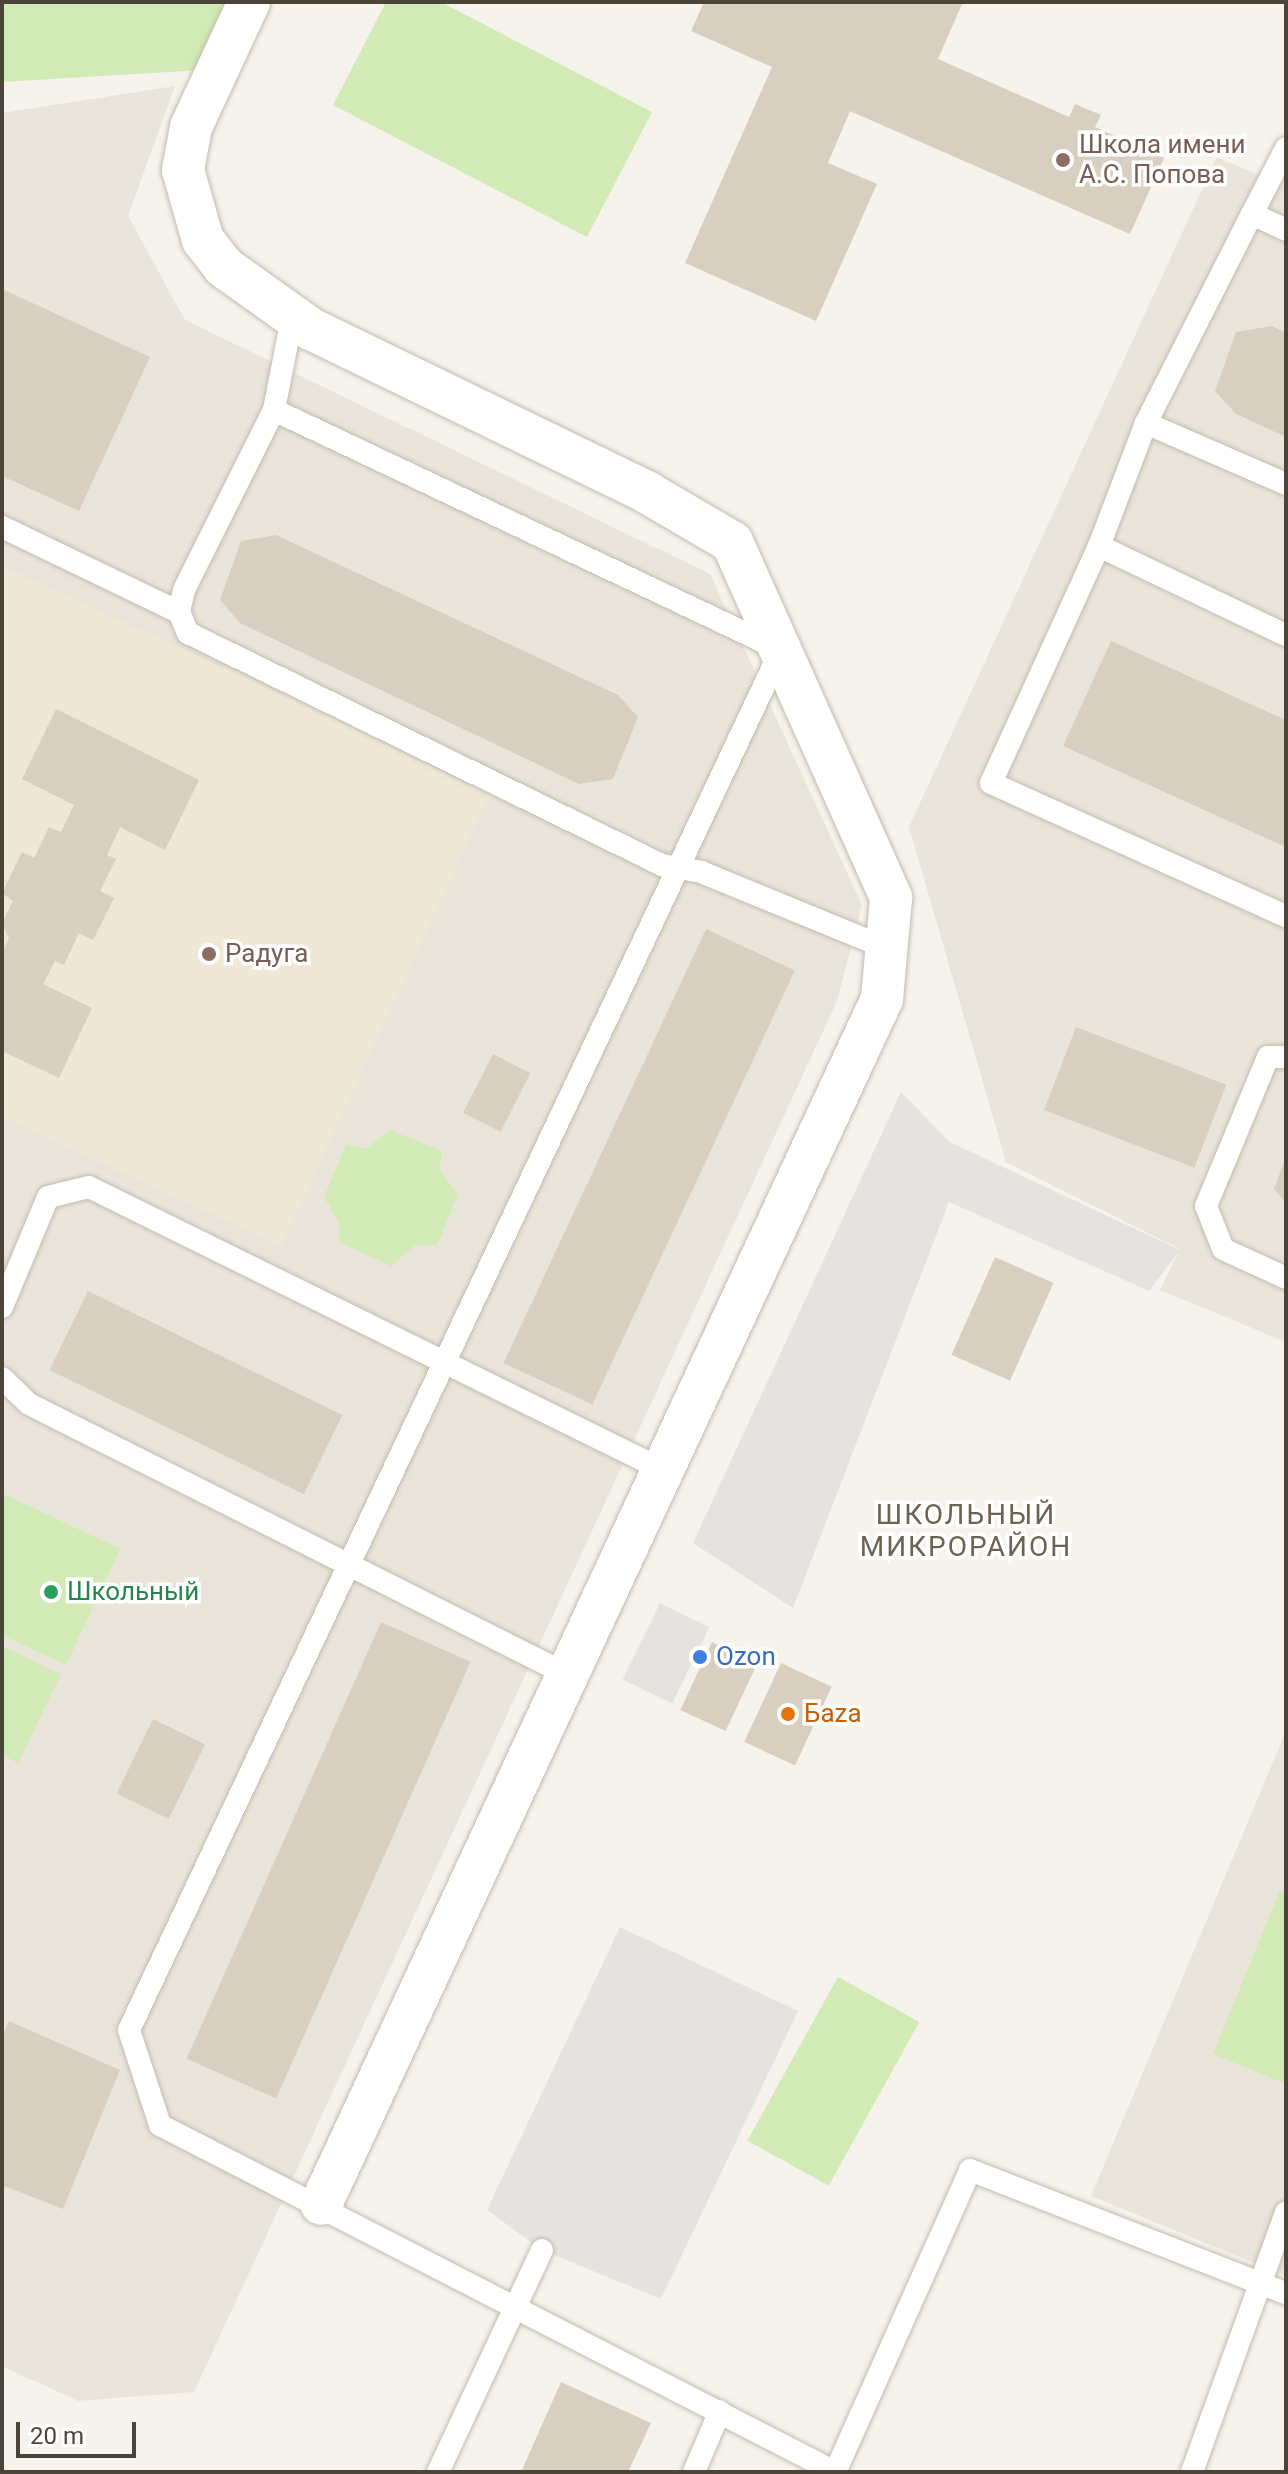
<!DOCTYPE html>
<meta charset="utf-8">
<style>
body{margin:0}
#map{position:relative;width:1288px;height:2474px;overflow:hidden;background:#f6f3ec;font-family:Roboto,sans-serif}
div>[style]{position:absolute}
.residential>*{inset:0;background:#eae5da}
.education>*{inset:0;background:#efe8d6}
.green>*{inset:0;background:#d2eab5;transform-origin:0 0}
.parking>*{inset:0;background:#e5e3e0;transform-origin:0 0}
.building>*{inset:0;background:#d8cfc1;transform-origin:0 0}
.roads{filter:drop-shadow(0 0 2px #c2bbae) drop-shadow(0 0 2px #c2bbae)}
.lane>*{height:22px;margin:-11px;padding:0 11px;transform-origin:11px;border-radius:11px;background:#fff}
.street>*{height:42px;margin:-21px;padding:0 21px;transform-origin:21px;border-radius:21px;background:#fff}
.dots>*{width:22px;height:22px;translate:-50% -50%;box-sizing:border-box;border:4px solid #fff;border-radius:50%}
span{translate:-50% -50%;white-space:nowrap;text-align:center;line-height:1.15;-webkit-text-stroke:7px #fff;paint-order:stroke}
.education-label{font-size:26px;color:#785e54}
.left{translate:0 -50%;text-align:left}
.leisure-label{font-size:26px;color:#27864d}
.shop-label{font-size:26px;color:#366cbe}
.food-label{font-size:26px;color:#c56008}
.neighbourhood-label{font-size:28px;color:#6e6250;letter-spacing:2px}
.frame{position:absolute;inset:0;border:4px solid #4b4439;pointer-events:none}
.scale{position:absolute;left:16px;top:2422px;width:120px;height:36px;box-sizing:border-box;border:4px solid #4b4439;border-top:0;padding-left:10px;font-size:24px;line-height:28px;white-space:nowrap;color:#4b4439;-webkit-text-stroke:6px #fff;paint-order:stroke}
</style>
<div id="map">
<div class="residential">
<i style="clip-path:polygon(175px 86px,128px 216px,185px 320px,710px 574px,862px 905px,837px 1001px,194px 2392px,78px 2401px,2px 2366px,2px 113px)"></i>
<i style="clip-path:polygon(1217px 157px,1286px 187px,1286px 1342px,1160px 1290px,1180px 1249px,1006px 1162px,909px 827px)"></i>
<i style="clip-path:polygon(1286px 1731px,1286px 2276px,1091px 2196px)"></i>
</div>
<div class="education">
<i style="clip-path:polygon(2px 566px,491px 791px,281px 1246px,2px 1117px)"></i>
</div>
<div class="green">
<i style="clip-path:polygon(2px 2px,231px 2px,202px 70px,2px 82px)"></i>
<i style="clip-path:polygon(386px 2px,441px 2px,652px 112px,587px 237px,333px 105px)"></i>
<i style="clip-path:polygon(390px 1130px,442px 1151px,439px 1168px,458px 1195px,437px 1245px,416px 1245px,391px 1266px,339px 1242px,339px 1222px,324px 1197px,346px 1144px,366px 1149px)"></i>
<i style="clip-path:polygon(2px 1493px,120px 1549px,66px 1665px,2px 1635px)"></i>
<i style="clip-path:polygon(2px 1646px,61px 1674px,18px 1763px,2px 1755px)"></i>
<i style="clip-path:polygon(1280px 1890px,1286px 1893px,1286px 2084px,1213px 2054px)"></i>
<i style="left:838px;top:1977px;width:93px;height:187px;rotate:29deg"></i>
</div>
<div class="parking">
<i style="clip-path:polygon(901px 1092px,950px 1142px,1180px 1250px,1149px 1291px,949px 1202px,793px 1608px,693px 1543px)"></i>
<i style="left:660px;top:1603px;width:55px;height:85px;rotate:26deg"></i>
<i style="clip-path:polygon(620px 1927px,798px 2011px,661px 2299px,542px 2250px,487px 2210px)"></i>
</div>
<div class="building">
<i style="clip-path:polygon(704px 2px,963px 2px,938px 59px,1069px 117px,1075px 104px,1101px 115px,1095px 127px,1164px 158px,1130px 234px,850px 111px,828px 163px,877px 184px,816px 321px,685px 263px,772px 67px,691px 31px)"></i>
<i style="clip-path:polygon(2px 289px,150px 357px,79px 511px,2px 476px)"></i>
<i style="clip-path:polygon(1272px 326px,1286px 333px,1286px 437px,1236px 414px,1215px 391px,1236px 332px)"></i>
<i style="clip-path:polygon(276px 535px,618px 695px,638px 717px,613px 779px,579px 784px,240px 623px,220px 600px,241px 541px)"></i>
<i style="clip-path:polygon(1111px 641px,1286px 720px,1286px 847px,1063px 746px)"></i>
<i style="clip-path:polygon(56px 709px,199px 780px,165px 850px,120px 827px,107px 855px,116px 859px,100px 891px,114px 898px,93px 940px,79px 933px,64px 965px,55px 961px,43px 984px,92px 1008px,59px 1078px,2px 1051px,2px 953px,9px 938px,2px 923px,13px 901px,2px 893px,22px 852px,34px 858px,49px 827px,61px 832px,74px 805px,22px 779px)"></i>
<i style="left:706px;top:929px;width:98px;height:479px;rotate:25deg"></i>
<i style="left:1076px;top:1027px;width:161px;height:89px;rotate:21deg"></i>
<i style="left:493px;top:1054px;width:42px;height:66px;rotate:27deg"></i>
<i style="clip-path:polygon(1286px 1157px,1286px 1203px,1274px 1189px)"></i>
<i style="left:995px;top:1257px;width:64px;height:107px;rotate:24deg"></i>
<i style="left:88px;top:1291px;width:283px;height:88px;rotate:26deg"></i>
<i style="left:381px;top:1622px;width:98px;height:478px;rotate:24deg"></i>
<i style="left:712px;top:1642px;width:50px;height:75px;rotate:25deg"></i>
<i style="left:781px;top:1663px;width:56px;height:87px;rotate:25deg"></i>
<i style="left:153px;top:1719px;width:58px;height:83px;rotate:26deg"></i>
<i style="clip-path:polygon(9px 2021px,120px 2070px,63px 2209px,2px 2185px,2px 2038px)"></i>
<i style="clip-path:polygon(561px 2382px,651px 2423px,628px 2472px,521px 2472px)"></i>
</div>
<div class="roads">
<div class="lane">
<i style="left:1252px;top:214px;width:74px;rotate:-62.7deg"></i>
<i style="left:292px;top:318px;width:94px;rotate:101.1deg"></i>
<i style="left:274px;top:410px;width:201px;rotate:116.6deg"></i>
<i style="left:184px;top:590px;width:23px;rotate:103deg"></i>
<i style="left:179px;top:612px;width:23px;rotate:67deg"></i>
<i style="left:188px;top:633px;width:528px;rotate:26.08deg"></i>
<i style="left:662px;top:865px;width:40px;rotate:10deg"></i>
<i style="left:701px;top:872px;width:200px;rotate:22.3deg"></i>
<i style="left:274px;top:410px;width:561px;rotate:25.33deg"></i>
<i style="left:781px;top:650px;width:1526px;rotate:115.29deg"></i>
<i style="left:129px;top:2030px;width:100px;rotate:71.9deg"></i>
<i style="left:160px;top:2125px;width:759px;rotate:27.21deg"></i>
<i style="left:1146px;top:423px;width:234px;rotate:-63.1deg"></i>
<i style="left:1252px;top:214px;width:38px;rotate:25deg"></i>
<i style="left:1286px;top:484px;width:153px;rotate:-156.5deg"></i>
<i style="left:1146px;top:423px;width:132px;rotate:110.9deg"></i>
<i style="left:1099px;top:546px;width:207px;rotate:25.5deg"></i>
<i style="left:2px;top:527px;width:196px;rotate:25.7deg"></i>
<i style="left:1099px;top:546px;width:260px;rotate:114.5deg"></i>
<i style="left:991px;top:783px;width:324px;rotate:24.3deg"></i>
<i style="left:1286px;top:1057px;width:18px;rotate:180deg"></i>
<i style="left:1268px;top:1057px;width:161px;rotate:112.6deg"></i>
<i style="left:1206px;top:1206px;width:46px;rotate:68.4deg"></i>
<i style="left:1223px;top:1249px;width:69px;rotate:24.7deg"></i>
<i style="left:2px;top:1307px;width:119px;rotate:-67.3deg"></i>
<i style="left:48px;top:1197px;width:42px;rotate:-13.7deg"></i>
<i style="left:89px;top:1187px;width:638px;rotate:26.24deg"></i>
<i style="left:2px;top:1378px;width:37px;rotate:44deg"></i>
<i style="left:29px;top:1404px;width:601px;rotate:26.69deg"></i>
<i style="left:837px;top:2468px;width:326px;rotate:-65.9deg"></i>
<i style="left:970px;top:2170px;width:339px;rotate:21.3deg"></i>
<i style="left:438px;top:2472px;width:245px;rotate:-64.9deg"></i>
<i style="left:694px;top:2472px;width:66px;rotate:-66.9deg"></i>
<i style="left:1192px;top:2472px;width:276px;rotate:-70.1deg"></i>
</div>
<div class="street">
<i style="left:249px;top:2px;width:138px;rotate:114.9deg"></i>
<i style="left:191px;top:127px;width:44px;rotate:100.5deg"></i>
<i style="left:183px;top:170px;width:73px;rotate:74.1deg"></i>
<i style="left:203px;top:240px;width:34px;rotate:52deg"></i>
<i style="left:224px;top:267px;width:107px;rotate:35.5deg"></i>
<i style="left:311px;top:329px;width:375px;rotate:25.9deg"></i>
<i style="left:648px;top:493px;width:97px;rotate:30.3deg"></i>
<i style="left:732px;top:542px;width:390px;rotate:65.9deg"></i>
<i style="left:891px;top:898px;width:101px;rotate:95.1deg"></i>
<i style="left:882px;top:999px;width:1329px;rotate:114.96deg"></i>
</div>
</div>
<div class="dots">
<i style="left:1063px;top:160px;background:#8d6e63"></i>
<i style="left:209px;top:954px;background:#8d6e63"></i>
<i style="left:51px;top:1592px;background:#2e9e5b"></i>
<i style="left:700px;top:1657px;background:#3f7fe0"></i>
<i style="left:788px;top:1714px;background:#e8710a"></i>
</div>
<div class="education-label">
<span class="left" style="left:1079px;top:160px">Школа имени<br>А.С. Попова</span>
<span class="left" style="left:225px;top:954px">Радуга</span>
</div>
<div class="leisure-label">
<span class="left" style="left:67px;top:1592px">Школьный</span>
</div>
<div class="shop-label">
<span class="left" style="left:716px;top:1657px">Ozon</span>
</div>
<div class="food-label">
<span class="left" style="left:804px;top:1714px">Баza</span>
</div>
<div class="neighbourhood-label">
<span style="left:966px;top:1531px">ШКОЛЬНЫЙ<br>МИКРОРАЙОН</span>
</div>
<div class="frame"></div>
<div class="scale">20 m</div>
</div>
